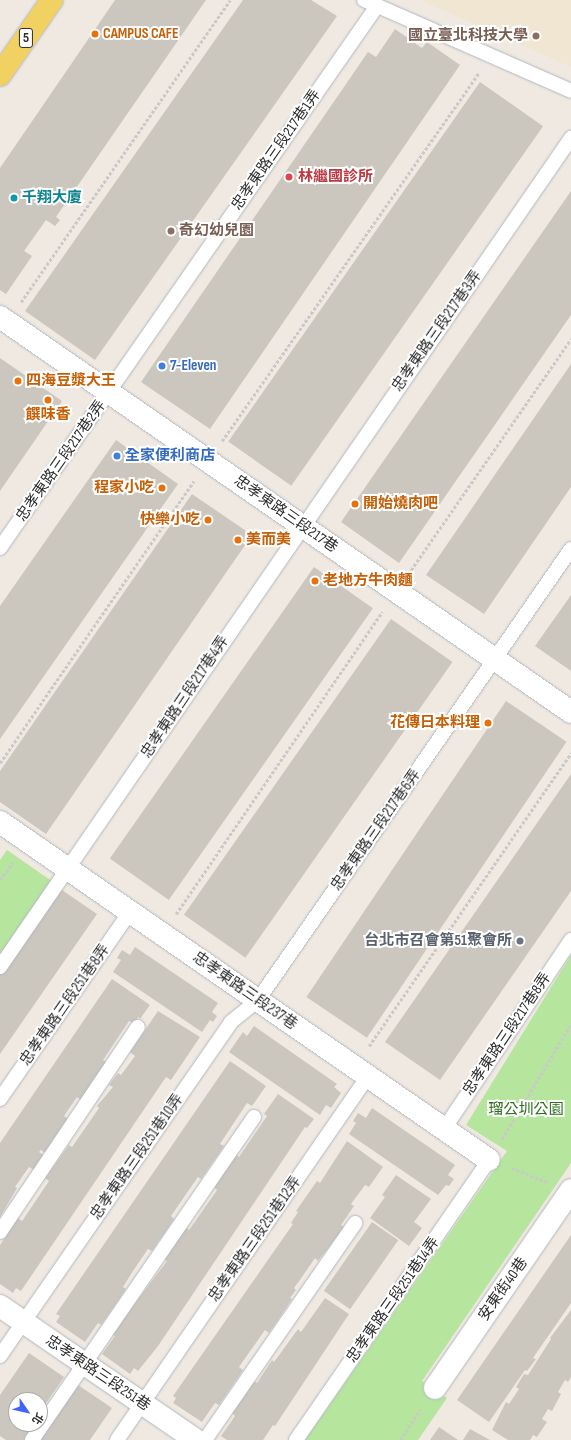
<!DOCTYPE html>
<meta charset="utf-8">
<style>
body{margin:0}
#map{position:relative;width:571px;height:1440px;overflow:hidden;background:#efe9e1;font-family:"Sofia Sans Condensed","Noto Sans TC",sans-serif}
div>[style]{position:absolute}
.education>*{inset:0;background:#f0e6d1}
.green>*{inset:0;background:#b6e59e}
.building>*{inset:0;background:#cbc7bf;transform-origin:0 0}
.path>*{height:2.5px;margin-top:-1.25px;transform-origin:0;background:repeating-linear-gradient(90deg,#c9c9c9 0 3px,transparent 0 5px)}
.roads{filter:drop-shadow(0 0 1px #b4b7c1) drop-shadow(0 0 1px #b4b7c1)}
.lane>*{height:14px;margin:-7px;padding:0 7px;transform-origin:7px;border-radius:7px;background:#fff}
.street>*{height:22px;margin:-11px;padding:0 11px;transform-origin:11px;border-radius:11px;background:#fff}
.primary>*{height:22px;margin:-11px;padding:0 11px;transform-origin:11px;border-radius:11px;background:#f2d163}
.dots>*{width:11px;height:11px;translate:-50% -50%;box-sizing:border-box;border:2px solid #fff;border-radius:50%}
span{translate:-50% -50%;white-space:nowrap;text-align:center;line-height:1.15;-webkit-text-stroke:4px #fff;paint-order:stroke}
.shield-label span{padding:1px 3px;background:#fff;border:1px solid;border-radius:3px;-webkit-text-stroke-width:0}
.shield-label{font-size:14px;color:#2e2e2e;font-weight:700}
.food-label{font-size:15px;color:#c56008;font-weight:700}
.left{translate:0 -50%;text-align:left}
.right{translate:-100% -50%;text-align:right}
.education-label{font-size:15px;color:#785e54;font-weight:700}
.street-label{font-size:15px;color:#2e2e2e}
.health-label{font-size:15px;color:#be3a42;font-weight:700}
.culture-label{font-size:15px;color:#0d838f;font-weight:700}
.shop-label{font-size:15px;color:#366cbe;font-weight:700}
.worship-label{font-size:15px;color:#5b616d;font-weight:700}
.park-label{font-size:15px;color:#2c6e1b}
.north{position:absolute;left:8px;top:1392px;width:40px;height:40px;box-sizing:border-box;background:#fff;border:1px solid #ababab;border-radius:50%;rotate:124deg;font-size:11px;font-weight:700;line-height:16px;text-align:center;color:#2e2e2e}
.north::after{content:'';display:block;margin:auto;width:14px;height:18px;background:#4264fb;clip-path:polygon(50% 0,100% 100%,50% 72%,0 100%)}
</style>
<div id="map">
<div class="education">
<i style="clip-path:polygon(419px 0,571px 0,571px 67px,429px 4px)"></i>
</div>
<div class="green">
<i style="clip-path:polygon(7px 850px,56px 884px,0 964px,0 860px)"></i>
<i style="clip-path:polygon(571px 955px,571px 1163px,422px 1381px,447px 1398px,418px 1440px,305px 1440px,507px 1151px,466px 1125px)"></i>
</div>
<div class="building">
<i style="clip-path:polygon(115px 0,206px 0,56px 217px,60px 220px,55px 226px,46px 220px,24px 251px,32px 256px,6px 294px,0 290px,0 168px)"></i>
<i style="clip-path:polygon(243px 0,311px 0,337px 16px,95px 360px,25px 311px)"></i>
<i style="clip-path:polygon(395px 29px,422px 48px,427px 42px,460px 65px,210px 429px,141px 382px,368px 52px,376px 57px)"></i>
<i style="left:480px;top:82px;width:77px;height:439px;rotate:35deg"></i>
<i style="clip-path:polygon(571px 191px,571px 315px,399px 563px,341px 522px)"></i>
<i style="clip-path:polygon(0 358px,62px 401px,0 491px)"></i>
<i style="clip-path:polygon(571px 364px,571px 487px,484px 614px,426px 575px)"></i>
<i style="clip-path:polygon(116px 440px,178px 484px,0 739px,0 606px)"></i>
<i style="clip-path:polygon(192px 494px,252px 535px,46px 834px,0 802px,0 771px)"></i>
<i style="left:314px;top:567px;width:72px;height:356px;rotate:35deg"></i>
<i style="clip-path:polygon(571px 595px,571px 671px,535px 646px)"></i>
<i style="left:391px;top:619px;width:75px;height:361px;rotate:35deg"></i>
<i style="left:506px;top:701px;width:73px;height:357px;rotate:34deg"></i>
<i style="clip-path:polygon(571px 774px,571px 891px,440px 1080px,385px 1042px)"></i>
<i style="clip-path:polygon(59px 888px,97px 914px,0 1054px,0 973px)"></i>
<i style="clip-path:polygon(135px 947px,218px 1003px,212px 1012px,217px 1016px,213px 1022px,210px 1020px,202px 1032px,113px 972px,121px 960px,117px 958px,122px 950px,130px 955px)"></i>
<i style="clip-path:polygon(112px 979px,150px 1005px,140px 1019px,138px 1017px,134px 1024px,129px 1021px,103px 1060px,109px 1064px,83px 1102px,77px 1097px,64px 1116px,68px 1119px,48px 1155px,41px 1150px,39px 1152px,46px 1157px,36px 1171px,29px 1167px,15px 1187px,17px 1188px,0 1217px,0 1143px)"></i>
<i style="clip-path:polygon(158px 1011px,200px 1037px,171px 1080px,166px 1077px,21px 1291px,16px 1288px,13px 1293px,0 1284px,0 1245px,18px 1218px,22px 1221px,49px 1181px,45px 1178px,69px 1145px,72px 1147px,99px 1108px,97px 1106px,113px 1087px,109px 1085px,118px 1073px,121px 1075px,135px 1056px,130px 1052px)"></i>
<i style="clip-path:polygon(254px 1026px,337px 1084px,334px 1087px,341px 1093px,331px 1108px,326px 1105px,320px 1115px,229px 1052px,243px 1032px,247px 1036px)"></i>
<i style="clip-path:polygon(230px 1061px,266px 1086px,252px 1106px,247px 1103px,220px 1144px,224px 1146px,201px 1179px,198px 1177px,171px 1216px,174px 1219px,152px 1251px,148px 1249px,133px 1271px,123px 1287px,126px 1289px,101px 1325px,98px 1323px,85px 1342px,56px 1322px,60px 1316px,56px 1314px)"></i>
<i style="clip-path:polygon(278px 1094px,314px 1119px,307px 1128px,305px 1127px,158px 1346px,138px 1371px,134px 1368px,130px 1374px,102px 1354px,115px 1336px,112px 1334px,167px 1261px,164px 1259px,186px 1227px,189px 1230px,217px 1190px,214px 1187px,236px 1155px,239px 1157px,267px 1116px,264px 1114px)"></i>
<i style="clip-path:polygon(372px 1108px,455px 1165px,448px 1175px,454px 1179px,449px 1186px,446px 1185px,438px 1195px,349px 1134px,356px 1123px,353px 1121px,358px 1113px,366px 1118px)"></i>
<i style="clip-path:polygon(347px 1141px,383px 1167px,369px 1187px,365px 1185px,351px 1204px,354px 1206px,341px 1225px,344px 1227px,336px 1238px,318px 1261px,315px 1258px,302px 1277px,294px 1288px,296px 1290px,290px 1298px,292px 1299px,269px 1333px,265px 1330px,239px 1367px,243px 1370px,219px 1405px,215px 1403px,202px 1422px,173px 1403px,176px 1398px,173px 1396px,293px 1224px,291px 1223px,298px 1212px,296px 1211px,317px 1181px,320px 1183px)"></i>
<i style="clip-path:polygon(396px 1175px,431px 1199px,414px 1222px,422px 1228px,409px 1246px,370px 1218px,385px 1197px,382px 1195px)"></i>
<i style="left:372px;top:1222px;width:32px;height:84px;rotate:35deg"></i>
<i style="clip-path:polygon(571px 1235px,571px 1303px,533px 1358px,536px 1359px,527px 1371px,525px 1370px,489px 1422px,457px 1400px)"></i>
<i style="clip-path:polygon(325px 1298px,349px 1314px,275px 1426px,273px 1425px,263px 1440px,227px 1440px,221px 1436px,235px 1416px,232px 1413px,254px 1381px,257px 1383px,272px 1360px,274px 1362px,298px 1329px,301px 1332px)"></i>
<i style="clip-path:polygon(571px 1310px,571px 1377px,568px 1382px,565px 1380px,558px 1392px,561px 1394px,552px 1411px,548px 1409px,542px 1419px,547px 1422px,537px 1437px,533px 1435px,530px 1440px,508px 1440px,492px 1430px,506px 1402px,509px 1404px,519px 1389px,516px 1387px,524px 1374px,528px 1375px,551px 1339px,550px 1338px)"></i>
<i style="clip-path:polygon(29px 1353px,64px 1377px,40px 1412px,40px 1400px,16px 1400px,16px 1424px,35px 1424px,24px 1440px,6px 1440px,0 1436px,0 1395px)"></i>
<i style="clip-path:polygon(75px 1383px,112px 1408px,90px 1440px,37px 1440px)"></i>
<i style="clip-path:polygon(439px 1427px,458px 1440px,430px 1440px)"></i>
<i style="clip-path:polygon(470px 1429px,490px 1440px,463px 1440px)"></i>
</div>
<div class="path">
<i style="left:21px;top:302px;width:367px;rotate:-55.3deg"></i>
<i style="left:222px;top:441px;width:449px;rotate:-55.1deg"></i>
<i style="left:411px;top:570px;width:281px;rotate:-55.3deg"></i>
<i style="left:0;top:763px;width:342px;rotate:-55.5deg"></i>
<i style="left:0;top:880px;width:22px;rotate:-54deg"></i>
<i style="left:176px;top:914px;width:366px;rotate:-55.7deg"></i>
<i style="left:369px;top:1046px;width:356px;rotate:-55.4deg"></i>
<i style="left:502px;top:1139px;width:134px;rotate:-59deg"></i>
<i style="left:512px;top:1168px;width:38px;rotate:22deg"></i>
<i style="left:400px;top:1440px;width:37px;rotate:-56deg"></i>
</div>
<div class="roads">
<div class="lane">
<i style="left:364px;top:0;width:226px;rotate:23.7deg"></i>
<i style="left:0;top:548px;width:660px;rotate:-55.18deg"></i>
<i style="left:0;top:967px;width:1007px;rotate:-55.44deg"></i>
<i style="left:0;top:1099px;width:228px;rotate:-55.2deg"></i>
<i style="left:444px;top:1129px;width:228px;rotate:-56.1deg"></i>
<i style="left:0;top:1232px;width:247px;rotate:-56.1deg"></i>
<i style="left:0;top:1356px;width:406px;rotate:-55.3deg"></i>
<i style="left:231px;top:1022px;width:35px;rotate:-39deg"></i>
<i style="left:258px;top:1000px;width:549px;rotate:-55.24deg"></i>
<i style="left:32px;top:1440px;width:392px;rotate:-55.5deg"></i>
<i style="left:117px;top:1440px;width:442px;rotate:-55.4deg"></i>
<i style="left:205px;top:1440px;width:264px;rotate:-55.3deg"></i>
<i style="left:296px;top:1440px;width:340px;rotate:-55.4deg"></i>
</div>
<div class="street">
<i style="left:0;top:317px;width:694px;rotate:34.67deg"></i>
<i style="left:0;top:822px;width:594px;rotate:34.65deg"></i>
<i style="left:0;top:1306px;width:237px;rotate:34.4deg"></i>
<i style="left:435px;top:1388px;width:240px;rotate:-55.5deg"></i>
</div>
<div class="primary">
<i style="left:0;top:75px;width:91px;rotate:-55.3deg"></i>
</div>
</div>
<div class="dots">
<i style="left:95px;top:34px;background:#e8710a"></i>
<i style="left:536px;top:36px;background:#8d6e63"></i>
<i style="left:289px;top:177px;background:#e0444e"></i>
<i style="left:14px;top:198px;background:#0f9aa8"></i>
<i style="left:171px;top:231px;background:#8d6e63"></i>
<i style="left:162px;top:366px;background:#3f7fe0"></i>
<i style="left:18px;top:381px;background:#e8710a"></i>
<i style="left:48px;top:400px;background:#e8710a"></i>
<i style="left:117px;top:456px;background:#3f7fe0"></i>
<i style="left:162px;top:488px;background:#e8710a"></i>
<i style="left:355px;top:504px;background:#e8710a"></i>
<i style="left:208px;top:520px;background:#e8710a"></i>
<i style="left:238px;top:540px;background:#e8710a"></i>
<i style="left:315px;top:581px;background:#e8710a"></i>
<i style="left:488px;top:723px;background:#e8710a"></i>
<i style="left:520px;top:941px;background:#6b7280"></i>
</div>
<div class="shield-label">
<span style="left:26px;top:38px">5</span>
</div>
<div class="food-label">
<span class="left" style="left:103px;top:34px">CAMPUS CAFE</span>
<span class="left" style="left:26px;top:381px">四海豆漿大王</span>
<span style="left:48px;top:415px">饌味香</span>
<span class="right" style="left:154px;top:488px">程家小吃</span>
<span class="left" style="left:363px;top:504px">開始燒肉吧</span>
<span class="right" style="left:200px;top:520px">快樂小吃</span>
<span class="left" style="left:246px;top:540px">美而美</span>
<span class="left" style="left:323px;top:581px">老地方牛肉麵</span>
<span class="right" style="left:480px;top:723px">花傳日本料理</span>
</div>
<div class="education-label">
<span class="right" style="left:528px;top:36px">國立臺北科技大學</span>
<span class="left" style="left:179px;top:231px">奇幻幼兒園</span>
</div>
<div class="street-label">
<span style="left:276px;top:150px;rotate:-55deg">忠孝東路三段217巷1弄</span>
<span style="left:437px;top:331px;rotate:-55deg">忠孝東路三段217巷3弄</span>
<span style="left:61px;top:461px;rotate:-55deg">忠孝東路三段217巷2弄</span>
<span style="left:286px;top:514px;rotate:35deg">忠孝東路三段217巷</span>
<span style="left:185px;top:697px;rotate:-56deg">忠孝東路三段217巷4弄</span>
<span style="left:376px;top:830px;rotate:-55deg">忠孝東路三段217巷6弄</span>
<span style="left:245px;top:991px;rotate:35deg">忠孝東路三段237巷</span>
<span style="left:65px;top:1005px;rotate:-55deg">忠孝東路三段251巷8弄</span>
<span style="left:507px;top:1034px;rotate:-56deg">忠孝東路三段217巷8弄</span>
<span style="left:137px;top:1157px;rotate:-55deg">忠孝東路三段251巷10弄</span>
<span style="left:255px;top:1239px;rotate:-55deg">忠孝東路三段251巷12弄</span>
<span style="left:503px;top:1289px;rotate:-55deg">安東街40巷</span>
<span style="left:393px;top:1300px;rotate:-55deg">忠孝東路三段251巷14弄</span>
<span style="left:98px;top:1373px;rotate:34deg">忠孝東路三段251巷</span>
</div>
<div class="health-label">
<span class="left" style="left:298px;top:177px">林繼國診所</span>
</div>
<div class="culture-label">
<span class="left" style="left:22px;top:198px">千翔大廈</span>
</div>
<div class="shop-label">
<span class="left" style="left:170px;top:366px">7-Eleven</span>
<span class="left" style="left:125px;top:456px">全家便利商店</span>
</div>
<div class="worship-label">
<span class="right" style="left:512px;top:941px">台北市召會第51聚會所</span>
</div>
<div class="park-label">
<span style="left:526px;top:1110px">瑠公圳公園</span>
</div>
<div class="north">北</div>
</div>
